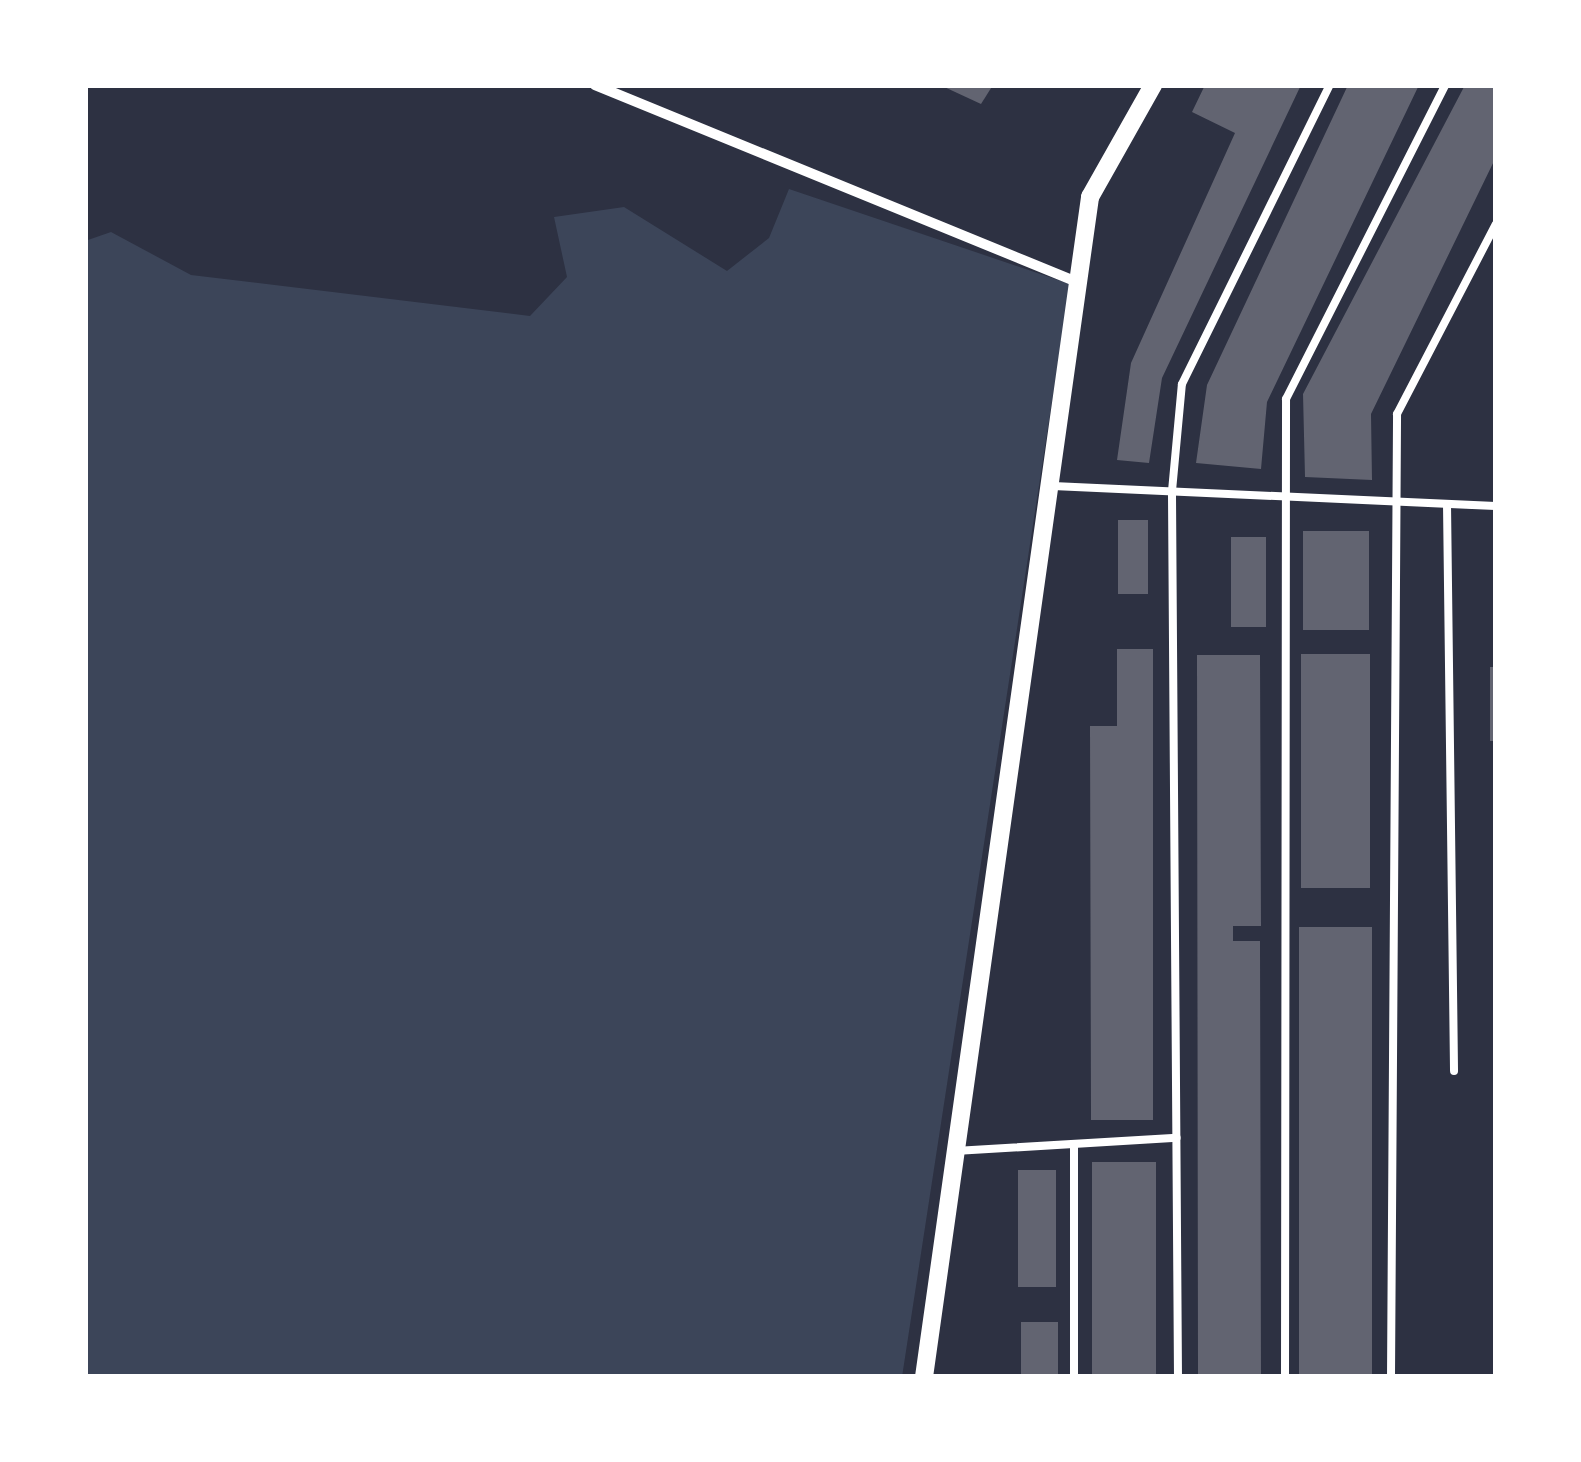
<!DOCTYPE html>
<style>
body{margin:0}
#map{position:relative;width:1581px;height:1462px;overflow:hidden;background:#2d3142;font-family:"DejaVu Sans",sans-serif}
div>[style]{position:absolute}
.green>*{inset:0;background:#3c4559}
.building>*{inset:0;background:#626471;transform-origin:0 0}
.service>*{height:8px;margin:-4px;padding:0 4px;transform-origin:4px;border-radius:4px;background:#fff}
.minor>*{height:10px;margin:-5px;padding:0 5px;transform-origin:5px;border-radius:5px;background:#fff}
.tertiary>*{height:18px;margin:-9px;padding:0 9px;transform-origin:9px;border-radius:9px;background:#fff}
span{translate:-50% -50%;white-space:nowrap;text-align:center;line-height:1.15;-webkit-text-stroke:10px #fff;paint-order:stroke}
.frame{position:absolute;inset:0;border:88px solid #fff;pointer-events:none}
</style>
<div id="map">
<div class="green">
<i style="clip-path:polygon(789px 189px,1070px 284px,902px 1377px,85px 1377px,85px 241px,111px 232px,191px 275px,530px 316px,567px 277px,554px 217px,624px 207px,727px 271px,769px 238px)"></i>
</div>
<div class="building">
<i style="clip-path:polygon(940px 85px,993px 85px,981px 104px)"></i>
<i style="clip-path:polygon(1205px 85px,1301px 85px,1162px 378px,1149px 463px,1117px 460px,1131px 363px,1235px 133px,1192px 112px)"></i>
<i style="clip-path:polygon(1348px 85px,1419px 85px,1267px 402px,1261px 469px,1196px 463px,1207px 385px)"></i>
<i style="clip-path:polygon(1465px 85px,1496px 85px,1496px 157px,1371px 414px,1372px 480px,1305px 477px,1303px 394px)"></i>
<i style="left:1118px;top:520px;width:30px;height:74px"></i>
<i style="left:1303px;top:531px;width:66px;height:99px"></i>
<i style="left:1231px;top:537px;width:35px;height:90px"></i>
<i style="clip-path:polygon(1117px 649px,1153px 649px,1153px 1120px,1091px 1120px,1090px 726px,1117px 726px)"></i>
<i style="left:1301px;top:654px;width:69px;height:234px"></i>
<i style="clip-path:polygon(1197px 655px,1260px 655px,1261px 926px,1233px 926px,1233px 941px,1260px 941px,1261px 1377px,1198px 1377px)"></i>
<i style="left:1490px;top:667px;width:6px;height:74px"></i>
<i style="left:1299px;top:927px;width:73px;height:450px"></i>
<i style="left:1092px;top:1162px;width:64px;height:215px"></i>
<i style="left:1018px;top:1170px;width:38px;height:117px"></i>
<i style="left:1021px;top:1322px;width:37px;height:55px"></i>
</div>
<div class="service">
<i style="left:1053px;top:486px;width:443px;rotate:2.6deg"></i>
<i style="left:1447px;top:504px;width:567px;rotate:89.29deg"></i>
<i style="left:1074px;top:1144px;width:233px;rotate:90deg"></i>
<i style="left:955px;top:1151px;width:222px;rotate:-3.4deg"></i>
<i style="left:1178px;top:1377px;width:886px;rotate:-90.39deg"></i>
<i style="left:1172px;top:491px;width:107px;rotate:-84.7deg"></i>
<i style="left:1182px;top:384px;width:334px;rotate:-63.7deg"></i>
<i style="left:1285px;top:1377px;width:978px;rotate:-89.94deg"></i>
<i style="left:1286px;top:399px;width:352px;rotate:-63.1deg"></i>
<i style="left:1391px;top:1377px;width:963px;rotate:-89.64deg"></i>
<i style="left:1397px;top:414px;width:214px;rotate:-62.5deg"></i>
</div>
<div class="minor">
<i style="left:595px;top:85px;width:521px;rotate:22.23deg"></i>
</div>
<div class="tertiary">
<i style="left:924px;top:1377px;width:1192px;rotate:-81.99deg"></i>
<i style="left:1090px;top:197px;width:129px;rotate:-60.6deg"></i>
</div>
<div class="frame"></div>
</div>
